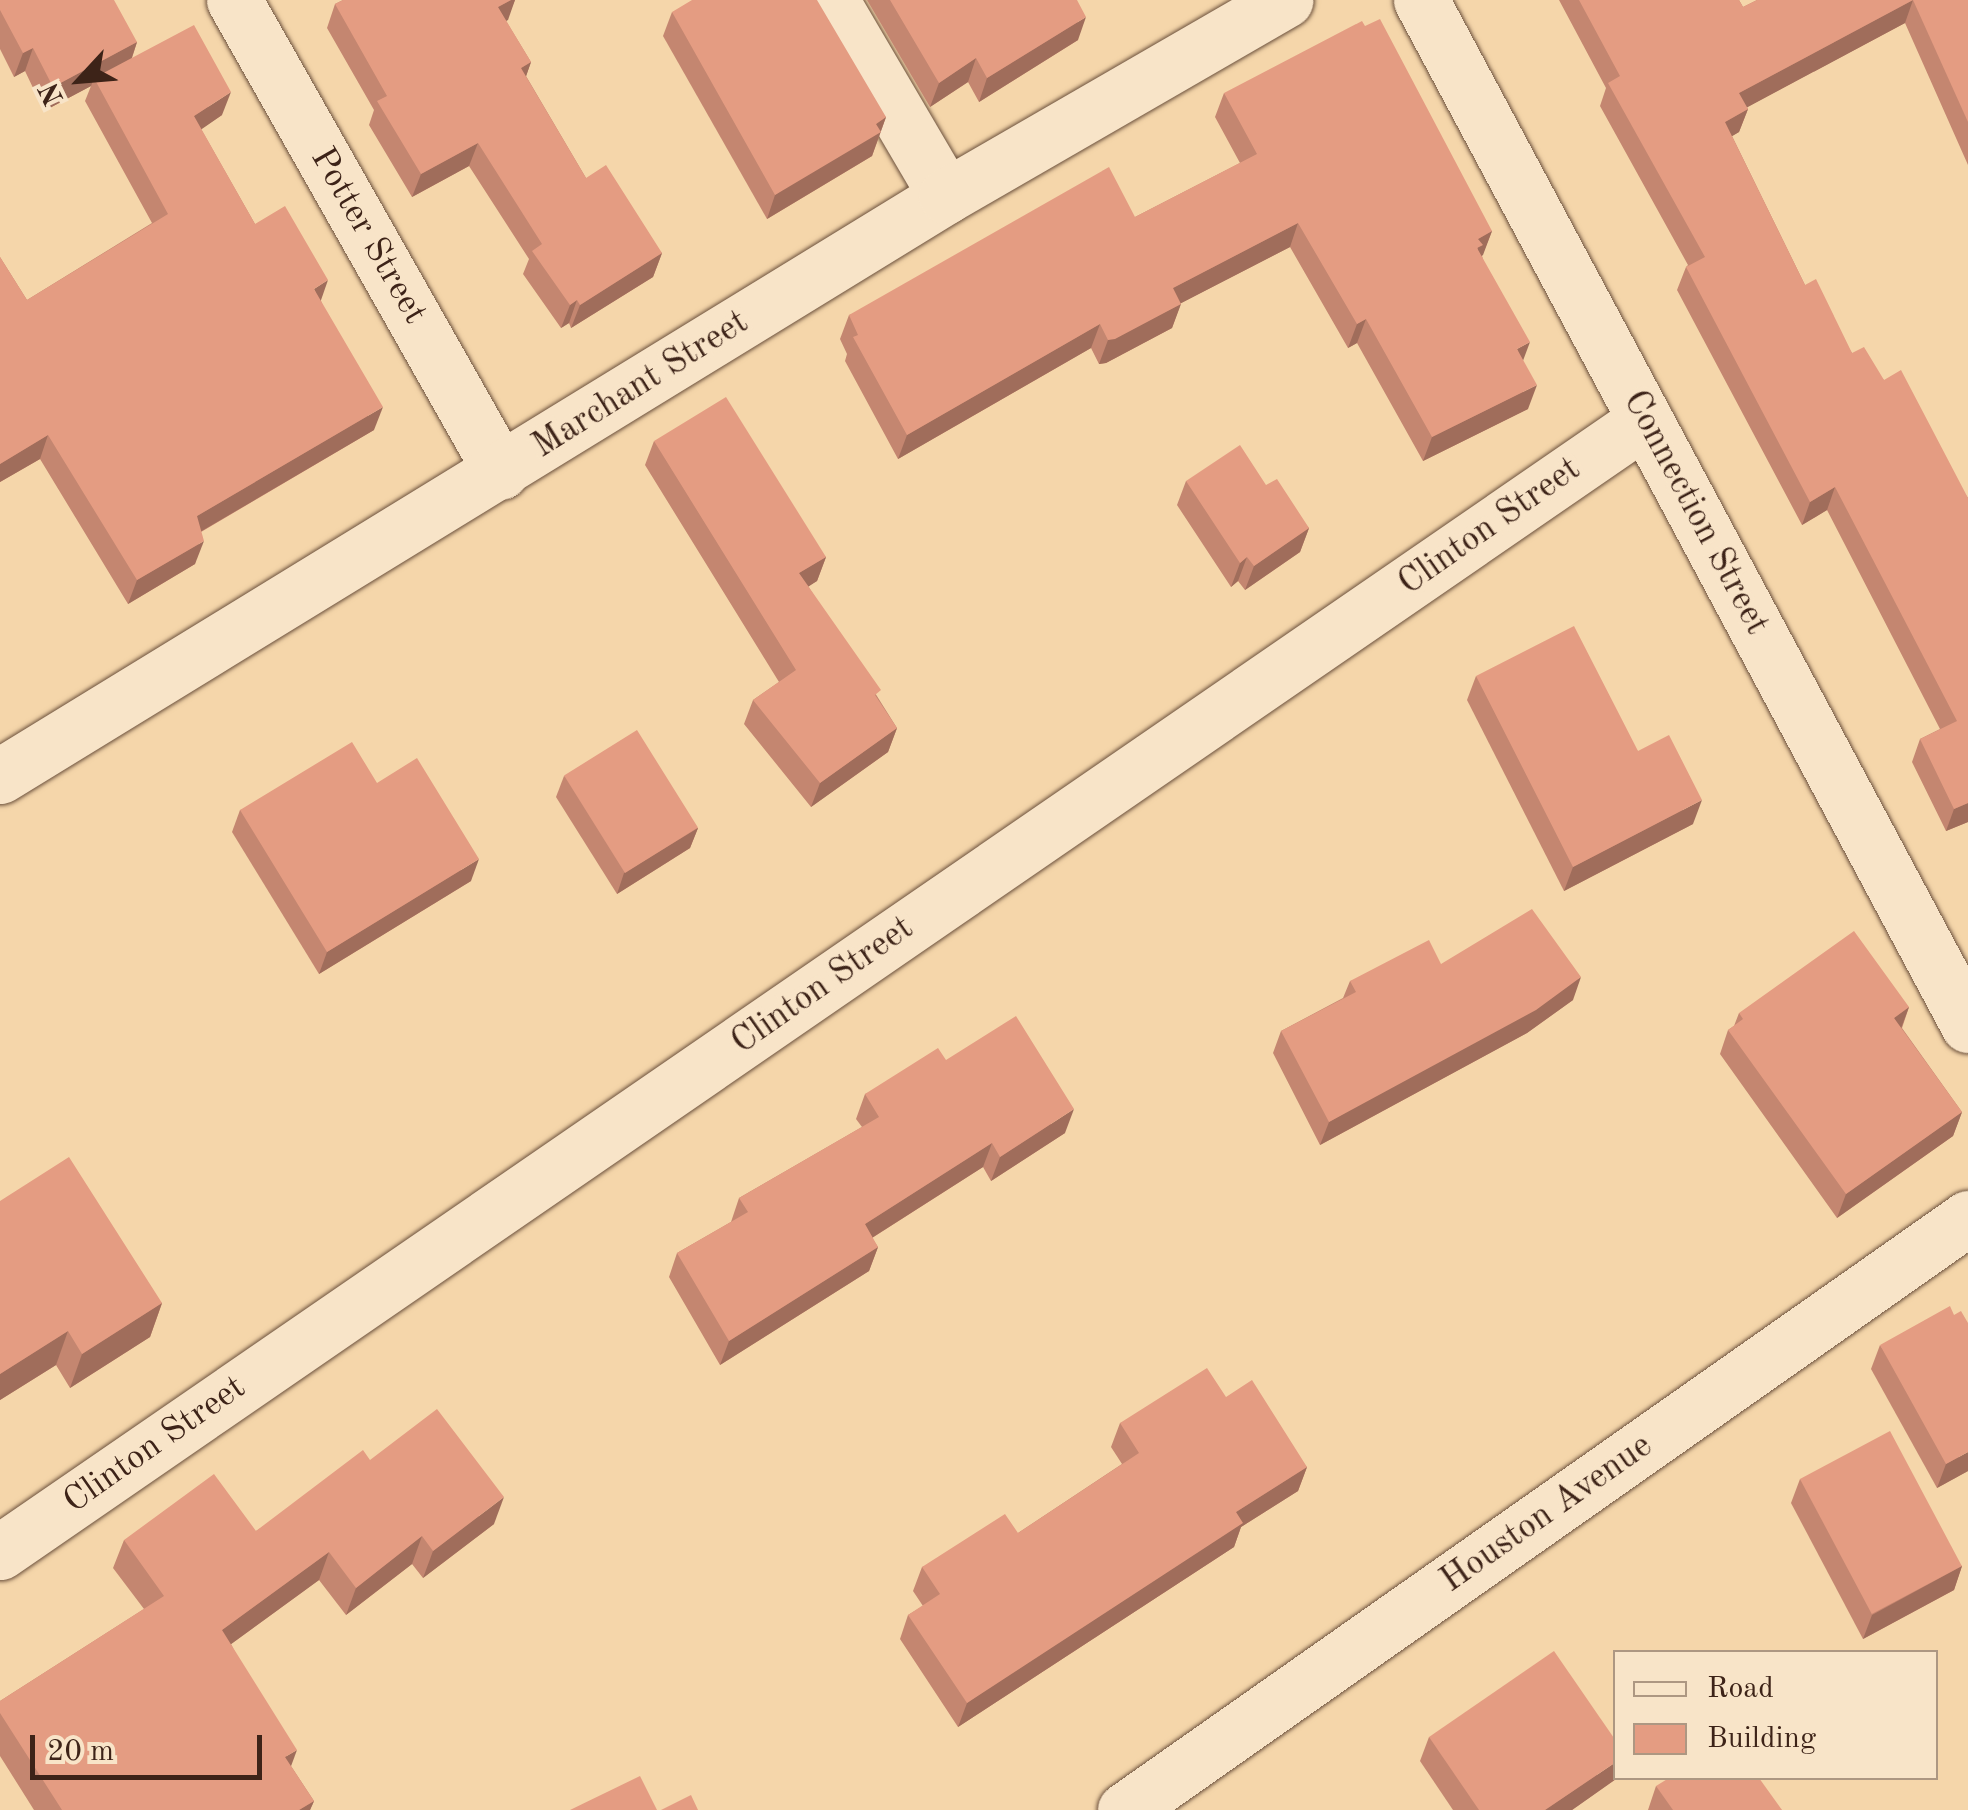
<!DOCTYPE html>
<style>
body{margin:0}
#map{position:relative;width:1968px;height:1810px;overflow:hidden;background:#f5d6aa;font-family:"Old Standard TT",serif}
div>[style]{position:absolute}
.roads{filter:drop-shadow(0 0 2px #6b503c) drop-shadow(0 0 2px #6b503c)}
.minor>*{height:55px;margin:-27.5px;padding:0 27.5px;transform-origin:27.5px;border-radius:27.5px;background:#f8e4c8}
.wall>*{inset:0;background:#c48670}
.shaded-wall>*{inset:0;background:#a06d5b}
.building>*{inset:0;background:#e49c82;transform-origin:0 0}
span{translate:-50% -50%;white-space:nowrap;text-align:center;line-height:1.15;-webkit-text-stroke:10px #f8e4c8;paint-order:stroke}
.street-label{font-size:35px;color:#3d2318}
.legend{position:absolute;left:1613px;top:1650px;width:325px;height:130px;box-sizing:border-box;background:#f8e4c8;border:2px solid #ad9782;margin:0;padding:12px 18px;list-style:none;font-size:30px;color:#3d2318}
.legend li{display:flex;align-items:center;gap:20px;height:50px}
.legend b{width:50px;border:2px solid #ad9782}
.north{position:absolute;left:30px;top:30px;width:100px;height:100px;-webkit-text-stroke:8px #f8e4c8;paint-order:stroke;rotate:244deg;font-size:28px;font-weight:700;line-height:40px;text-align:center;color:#3d2318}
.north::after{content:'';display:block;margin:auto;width:35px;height:45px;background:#3d2318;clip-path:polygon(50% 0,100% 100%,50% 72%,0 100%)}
.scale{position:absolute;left:30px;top:1735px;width:232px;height:45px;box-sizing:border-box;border:5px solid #3d2318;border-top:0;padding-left:12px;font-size:30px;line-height:35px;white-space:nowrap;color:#3d2318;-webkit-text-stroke:8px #f8e4c8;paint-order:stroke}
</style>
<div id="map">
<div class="roads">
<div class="minor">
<i style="left:234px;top:0;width:542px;rotate:60.5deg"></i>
<i style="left:831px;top:0;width:227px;rotate:59.6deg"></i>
<i style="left:1421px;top:0;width:1162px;rotate:61.91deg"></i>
<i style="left:0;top:776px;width:1110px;rotate:-31.51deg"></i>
<i style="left:946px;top:196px;width:392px;rotate:-30deg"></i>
<i style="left:0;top:1552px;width:1997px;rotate:-34.53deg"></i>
<i style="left:1125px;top:1810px;width:1030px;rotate:-35.08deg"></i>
</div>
</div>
<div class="wall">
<i style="clip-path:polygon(0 0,137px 42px,132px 58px,222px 115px,201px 129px,255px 224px,321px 301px,374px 430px,201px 532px,195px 564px,128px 604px,40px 459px,0 482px,0 257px,27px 300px,152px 223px,85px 101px,91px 86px,44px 111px,25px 71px,14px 77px,0 49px)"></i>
<i style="clip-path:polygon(343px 0,515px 0,506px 21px,531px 62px,526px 76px,586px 178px,662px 253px,653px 277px,571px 328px,569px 323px,561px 328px,523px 274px,529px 259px,469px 166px,412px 197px,369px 125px,374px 110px,327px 28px,335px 4px)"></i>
<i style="clip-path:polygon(867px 0,1077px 0,1078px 40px,979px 102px,968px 82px,930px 107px)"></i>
<i style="clip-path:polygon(1559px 0,1739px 0,1743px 7px,1757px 0,1968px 0,1968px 165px,1905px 23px,1747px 107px,1748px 109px,1739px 132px,1732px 136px,1805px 285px,1852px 353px,1884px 380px,1968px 498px,1968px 822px,1946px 831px,1912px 762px,1920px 739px,1940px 729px,1827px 510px,1802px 525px,1677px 290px,1686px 267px,1688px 265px,1600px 106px,1606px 88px)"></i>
<i style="clip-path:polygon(672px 12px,886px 117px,872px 156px,767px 219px,663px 36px)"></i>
<i style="clip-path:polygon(1224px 93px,1492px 231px,1482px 256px,1528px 409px,1423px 461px,1357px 343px,1348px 348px,1290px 247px,1181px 303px,1172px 328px,1106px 363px,1099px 364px,1091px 348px,898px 459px,845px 361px,847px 354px,840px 339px,849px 315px,1135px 217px,1240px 163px,1215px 117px)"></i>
<i style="clip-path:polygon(654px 441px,826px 557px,817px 581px,808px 586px,897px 728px,888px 752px,811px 807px,744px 724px,753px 700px,779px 682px,645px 465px)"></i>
<i style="clip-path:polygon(1186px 481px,1266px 485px,1309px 528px,1300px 552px,1245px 590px,1238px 581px,1231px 587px,1177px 505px)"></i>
<i style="clip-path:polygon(1476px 676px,1638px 751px,1693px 824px,1564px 891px,1467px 700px)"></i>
<i style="clip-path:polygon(564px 776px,698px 828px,690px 848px,617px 894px,556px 797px)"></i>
<i style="clip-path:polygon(377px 783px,471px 881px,319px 974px,232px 832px,240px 810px)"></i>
<i style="clip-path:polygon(1441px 964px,1573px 1000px,1527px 1033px,1320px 1145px,1273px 1053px,1281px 1031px,1343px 998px,1350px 981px)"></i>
<i style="clip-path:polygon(1909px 1007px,1902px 1028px,1962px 1112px,1953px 1136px,1837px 1218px,1720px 1054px,1728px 1030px,1734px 1026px,1739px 1013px)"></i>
<i style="clip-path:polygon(946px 1060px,1065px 1133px,991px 1181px,983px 1167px,872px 1238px,878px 1247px,869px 1271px,720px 1365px,669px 1277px,677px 1253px,731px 1222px,739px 1198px,862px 1127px,856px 1119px,865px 1094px)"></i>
<i style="clip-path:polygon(0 1201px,162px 1303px,150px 1337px,70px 1388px,56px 1365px,0 1400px)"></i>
<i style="clip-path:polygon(1880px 1345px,1968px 1471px,1937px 1488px,1871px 1369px)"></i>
<i style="clip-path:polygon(1226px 1397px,1307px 1467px,1298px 1491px,1241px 1527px,1234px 1547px,958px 1727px,900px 1639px,908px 1615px,923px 1606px,913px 1591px,922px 1567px,1018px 1533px,1122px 1464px,1111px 1447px,1120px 1423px)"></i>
<i style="clip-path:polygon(370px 1460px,494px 1524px,423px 1578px,412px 1564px,346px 1615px,319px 1580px,231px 1644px,291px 1766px,314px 1801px,310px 1810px,34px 1810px,0 1756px,0 1701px,144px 1609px,113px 1568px,124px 1540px,256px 1531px)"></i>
<i style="clip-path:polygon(1800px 1479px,1962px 1566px,1954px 1590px,1863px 1639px,1791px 1503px)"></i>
<i style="clip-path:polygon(1429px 1737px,1616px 1779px,1572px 1810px,1453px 1810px,1420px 1761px)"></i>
<i style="clip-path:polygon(1656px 1786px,1782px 1810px,1648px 1810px)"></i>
</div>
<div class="shaded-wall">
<i style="clip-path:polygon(511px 0,515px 0,508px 20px,490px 30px,498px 7px)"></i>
<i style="clip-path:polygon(1913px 0,1905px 23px,1731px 116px,1739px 93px)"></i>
<i style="clip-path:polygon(1086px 17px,1078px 40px,979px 102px,987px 78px)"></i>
<i style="clip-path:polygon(137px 42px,129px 66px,94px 78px,91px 86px,44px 111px,53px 87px)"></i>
<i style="clip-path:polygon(33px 48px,25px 71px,14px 77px,23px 53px)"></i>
<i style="clip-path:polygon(976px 58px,968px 82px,930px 107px,939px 83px)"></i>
<i style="clip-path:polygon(531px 62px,523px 85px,521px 68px)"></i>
<i style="clip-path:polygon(231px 92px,222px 115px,186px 140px,194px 116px)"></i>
<i style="clip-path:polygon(1748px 109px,1739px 132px,1717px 145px,1725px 122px)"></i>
<i style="clip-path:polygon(886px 117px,872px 156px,767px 219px,775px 195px)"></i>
<i style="clip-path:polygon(478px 143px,469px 166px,412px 197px,421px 174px)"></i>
<i style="clip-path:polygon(1298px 223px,1290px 247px,1164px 312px,1173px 288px)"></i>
<i style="clip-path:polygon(1492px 231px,1483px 255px,1478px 258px,1478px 239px)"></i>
<i style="clip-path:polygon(662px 253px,653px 277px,571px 328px,580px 305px)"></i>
<i style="clip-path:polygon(328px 280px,320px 303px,314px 289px)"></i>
<i style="clip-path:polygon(577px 300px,569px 323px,561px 328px,570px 305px)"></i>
<i style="clip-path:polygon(1181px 304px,1172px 328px,1106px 363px,1099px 364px,1108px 340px)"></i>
<i style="clip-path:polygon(1366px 319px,1357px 343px,1348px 348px,1357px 324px)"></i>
<i style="clip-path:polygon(1100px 324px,1091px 348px,898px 459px,907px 435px)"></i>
<i style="clip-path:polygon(1530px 342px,1521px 366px,1517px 349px)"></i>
<i style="clip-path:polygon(1537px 385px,1528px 409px,1423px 461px,1432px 437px)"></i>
<i style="clip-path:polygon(383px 407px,374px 430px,188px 539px,197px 516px)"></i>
<i style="clip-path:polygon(48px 435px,40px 459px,0 482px,0 464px)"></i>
<i style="clip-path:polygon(1835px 487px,1827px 510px,1802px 525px,1810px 502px)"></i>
<i style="clip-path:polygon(1309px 528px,1300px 552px,1245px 590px,1254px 566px)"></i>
<i style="clip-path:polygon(204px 541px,195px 564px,128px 604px,137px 580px)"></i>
<i style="clip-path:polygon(826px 557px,817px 581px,791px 598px,799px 573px)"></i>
<i style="clip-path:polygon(1247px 557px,1238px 581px,1231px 587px,1240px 563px)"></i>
<i style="clip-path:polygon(897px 728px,888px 752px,811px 807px,820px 783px)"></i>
<i style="clip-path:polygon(1702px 800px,1693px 824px,1564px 891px,1573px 867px)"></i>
<i style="clip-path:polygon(1968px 803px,1968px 822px,1946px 831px,1954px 809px)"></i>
<i style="clip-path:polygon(698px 828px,690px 848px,617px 894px,624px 873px)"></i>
<i style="clip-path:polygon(479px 859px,471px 881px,319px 974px,327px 952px)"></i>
<i style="clip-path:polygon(1581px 977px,1573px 1000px,1527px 1033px,1320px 1145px,1329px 1122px)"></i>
<i style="clip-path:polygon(1909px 1007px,1900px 1031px,1894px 1018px)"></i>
<i style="clip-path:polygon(1074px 1109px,1065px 1133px,991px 1181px,1000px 1157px)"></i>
<i style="clip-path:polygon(1962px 1112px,1953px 1136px,1837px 1218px,1846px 1194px)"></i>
<i style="clip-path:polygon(992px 1143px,983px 1167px,856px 1248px,865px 1224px)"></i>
<i style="clip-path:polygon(878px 1247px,869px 1271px,720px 1365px,729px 1341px)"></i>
<i style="clip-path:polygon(162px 1303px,150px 1337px,70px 1388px,82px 1354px)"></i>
<i style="clip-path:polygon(68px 1331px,56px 1365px,0 1400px,0 1374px)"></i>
<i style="clip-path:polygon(1968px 1452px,1968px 1471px,1937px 1488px,1946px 1464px)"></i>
<i style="clip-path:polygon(1307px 1467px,1298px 1491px,1241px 1527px,1234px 1547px,958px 1727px,967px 1703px,1236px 1512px)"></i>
<i style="clip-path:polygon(504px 1497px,494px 1524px,423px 1578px,433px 1551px)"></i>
<i style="clip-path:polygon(422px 1536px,412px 1564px,346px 1615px,356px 1588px)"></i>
<i style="clip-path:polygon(329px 1552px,319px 1580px,212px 1658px,222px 1630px)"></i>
<i style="clip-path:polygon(1962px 1566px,1954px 1590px,1863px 1639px,1872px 1615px)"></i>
<i style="clip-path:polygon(297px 1750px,287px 1777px,285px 1757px)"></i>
<i style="clip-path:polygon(1616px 1762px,1616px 1779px,1572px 1810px,1545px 1810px)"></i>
<i style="clip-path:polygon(314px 1801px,310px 1810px,299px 1810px)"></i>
</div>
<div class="building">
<i style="clip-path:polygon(0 0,114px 0,137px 42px,53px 87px,33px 48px,23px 53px,0 10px)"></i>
<i style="clip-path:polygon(343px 0,511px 0,498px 7px,531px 62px,521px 68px,586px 178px,606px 165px,662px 253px,580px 305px,577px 300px,570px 305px,532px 251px,542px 244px,478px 143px,421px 174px,377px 101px,387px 96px,335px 4px)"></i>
<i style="clip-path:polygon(692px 0,817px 0,886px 117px,876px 124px,881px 132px,775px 195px,672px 12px)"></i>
<i style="clip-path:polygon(890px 0,1077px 0,1086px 17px,987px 78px,976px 58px,939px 83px)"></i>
<i style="clip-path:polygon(1579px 0,1739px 0,1743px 7px,1757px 0,1913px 0,1739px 93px,1748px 109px,1725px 122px,1805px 285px,1816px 279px,1852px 353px,1864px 347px,1884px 380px,1901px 370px,1968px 498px,1968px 803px,1954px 809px,1920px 739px,1957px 721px,1835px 487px,1810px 502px,1686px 267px,1705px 257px,1608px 83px,1620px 76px)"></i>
<i style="clip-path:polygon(1913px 0,1968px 0,1968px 122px)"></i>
<i style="clip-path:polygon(1380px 19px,1492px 231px,1478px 239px,1483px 245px,1477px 248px,1530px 342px,1517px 349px,1537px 385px,1432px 437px,1366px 319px,1357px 324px,1298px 223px,1173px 288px,1181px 304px,1115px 339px,1108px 340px,1100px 324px,907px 435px,853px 337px,858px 335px,849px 315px,1109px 167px,1135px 217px,1257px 154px,1224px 93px,1362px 21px,1365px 26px)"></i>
<i style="clip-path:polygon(194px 25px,231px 92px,194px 116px,255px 224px,285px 206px,328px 280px,314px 289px,383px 407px,197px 516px,204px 541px,137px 580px,48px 435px,0 464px,0 257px,27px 300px,168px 214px,94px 78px)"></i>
<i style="clip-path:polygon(726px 397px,826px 557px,799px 573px,881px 690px,875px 695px,897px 728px,820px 783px,753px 700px,796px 670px,654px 441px)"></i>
<i style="clip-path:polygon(1240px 445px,1266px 485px,1277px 479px,1309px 528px,1254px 566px,1247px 557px,1240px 563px,1186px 481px)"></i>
<i style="clip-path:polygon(1574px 626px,1638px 751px,1669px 735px,1702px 800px,1573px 867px,1476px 676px)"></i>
<i style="left:637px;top:730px;width:115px;height:86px;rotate:58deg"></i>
<i style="clip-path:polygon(352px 742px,377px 783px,417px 758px,479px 859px,327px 952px,240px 810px)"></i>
<i style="clip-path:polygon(1532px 909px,1581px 977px,1536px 1010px,1329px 1122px,1281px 1031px,1356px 992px,1350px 981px,1429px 940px,1441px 964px)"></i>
<i style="clip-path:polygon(1854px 931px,1909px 1007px,1894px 1018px,1962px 1112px,1846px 1194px,1728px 1030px,1743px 1019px,1739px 1013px)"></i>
<i style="clip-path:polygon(1016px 1016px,1074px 1109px,1000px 1157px,992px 1143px,865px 1224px,878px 1247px,729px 1341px,677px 1253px,748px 1212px,739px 1198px,879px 1117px,865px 1094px,938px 1048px,946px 1060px)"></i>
<i style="clip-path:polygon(69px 1157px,162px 1303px,82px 1354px,68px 1331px,0 1374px,0 1201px)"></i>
<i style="clip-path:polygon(1950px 1306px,1954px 1315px,1961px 1311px,1968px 1323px,1968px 1452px,1946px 1464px,1880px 1345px)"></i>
<i style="clip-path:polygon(1207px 1368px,1226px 1397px,1252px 1380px,1307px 1467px,1236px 1512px,1243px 1523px,967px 1703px,908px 1615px,940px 1594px,922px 1567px,1005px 1514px,1018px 1533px,1139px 1453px,1120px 1423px)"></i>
<i style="clip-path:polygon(437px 1409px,504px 1497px,433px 1551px,422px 1536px,356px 1588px,329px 1552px,222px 1630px,297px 1750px,285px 1757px,314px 1801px,299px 1810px,62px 1810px,0 1713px,0 1701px,164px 1596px,124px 1540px,214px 1474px,256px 1531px,363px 1450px,370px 1460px)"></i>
<i style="left:1890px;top:1431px;width:153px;height:102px;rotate:62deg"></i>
<i style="clip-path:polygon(1554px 1651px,1616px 1741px,1616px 1762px,1545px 1810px,1479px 1810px,1429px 1737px)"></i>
<i style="clip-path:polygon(640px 1776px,657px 1810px,570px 1810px)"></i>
<i style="clip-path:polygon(1669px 1778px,1759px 1778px,1782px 1810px,1673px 1810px,1656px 1786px)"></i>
<i style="clip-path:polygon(691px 1795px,698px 1810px,661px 1810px)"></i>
</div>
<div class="street-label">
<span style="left:368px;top:236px;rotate:60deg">Potter Street</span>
<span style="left:641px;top:385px;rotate:-32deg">Marchant Street</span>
<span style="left:1695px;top:513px;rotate:62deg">Connection Street</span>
<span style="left:1490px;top:527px;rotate:-35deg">Clinton Street</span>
<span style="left:823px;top:986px;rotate:-35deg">Clinton Street</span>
<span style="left:155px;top:1445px;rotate:-35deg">Clinton Street</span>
<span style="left:1547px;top:1514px;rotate:-35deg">Houston Avenue</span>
</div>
<ul class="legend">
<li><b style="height:12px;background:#f8e4c8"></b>Road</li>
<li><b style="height:28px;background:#e49c82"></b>Building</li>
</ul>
<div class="north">N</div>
<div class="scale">20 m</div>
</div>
